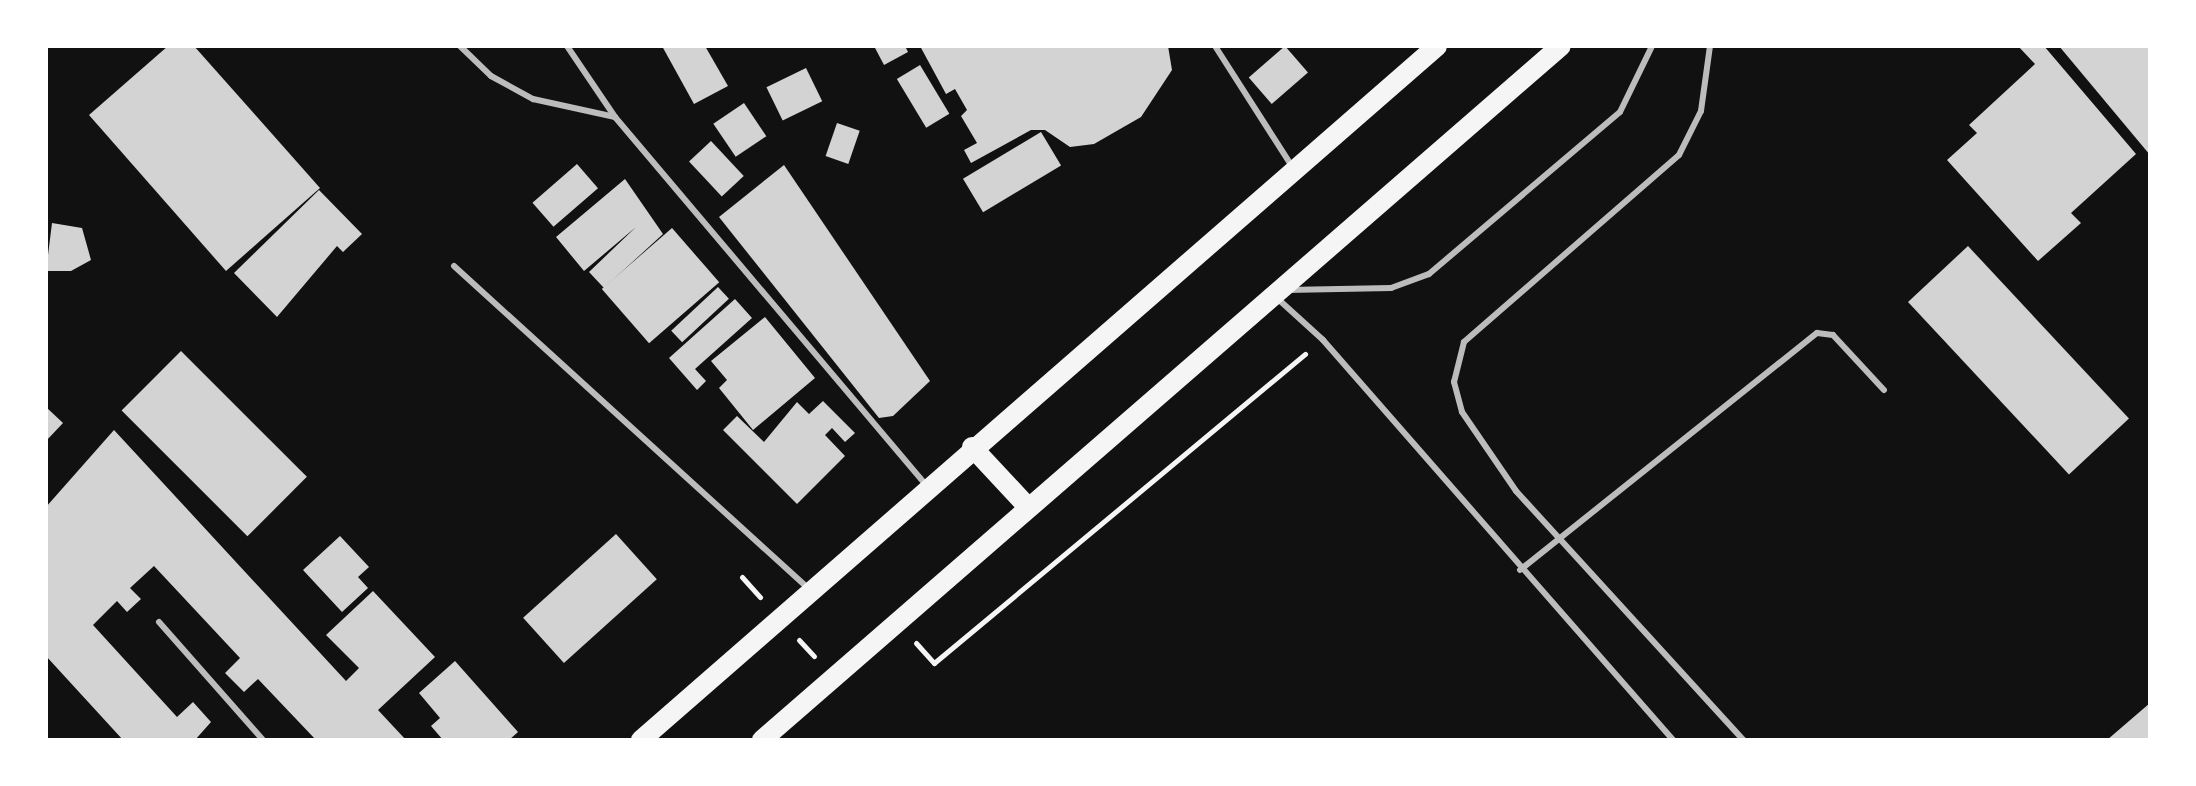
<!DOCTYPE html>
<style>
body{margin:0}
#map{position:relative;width:2196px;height:786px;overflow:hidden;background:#111;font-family:Barlow,sans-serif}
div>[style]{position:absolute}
.building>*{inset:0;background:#d3d3d3;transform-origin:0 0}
.path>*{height:5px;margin:-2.5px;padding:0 2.5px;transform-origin:2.5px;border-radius:2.5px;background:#f5f5f5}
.service>*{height:6px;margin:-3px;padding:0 3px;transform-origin:3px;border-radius:3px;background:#bcbcbc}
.primary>*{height:20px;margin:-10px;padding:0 10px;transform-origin:10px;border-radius:10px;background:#f5f5f5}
span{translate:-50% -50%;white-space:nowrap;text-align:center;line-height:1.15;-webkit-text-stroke:6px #fff;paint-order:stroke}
.frame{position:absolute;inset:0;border:48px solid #fff;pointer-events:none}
</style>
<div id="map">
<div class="building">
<i style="clip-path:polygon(168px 46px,194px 46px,320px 188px,226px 271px,89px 115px)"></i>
<i style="clip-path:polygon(662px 46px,705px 46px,728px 86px,694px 104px)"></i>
<i style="clip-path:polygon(874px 46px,905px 46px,908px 52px,884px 65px)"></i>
<i style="clip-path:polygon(920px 46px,1168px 46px,1172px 70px,1141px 117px,1094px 144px,1070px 147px,1045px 130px,1031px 130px,971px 163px,964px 150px,977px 143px,961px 116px,967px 110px,955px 89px,946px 94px)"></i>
<i style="left:1285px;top:46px;width:35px;height:48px;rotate:49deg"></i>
<i style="clip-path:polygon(2018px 46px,2044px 46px,2136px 154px,2071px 213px,2081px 223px,2038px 261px,1947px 160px,1977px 133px,1969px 125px,2035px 64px)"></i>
<i style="clip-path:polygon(2059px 46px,2150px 46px,2150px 155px)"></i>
<i style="left:920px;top:65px;width:57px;height:27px;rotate:59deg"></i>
<i style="left:806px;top:68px;width:37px;height:44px;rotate:64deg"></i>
<i style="left:744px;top:103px;width:40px;height:37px;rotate:56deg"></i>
<i style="left:837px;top:123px;width:24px;height:35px;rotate:19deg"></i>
<i style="left:1041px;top:132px;width:39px;height:91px;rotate:59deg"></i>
<i style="left:711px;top:141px;width:48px;height:30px;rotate:47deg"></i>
<i style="left:577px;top:164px;width:32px;height:59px;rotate:49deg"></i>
<i style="clip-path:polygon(784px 165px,930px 381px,893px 416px,879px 418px,719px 217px)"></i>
<i style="clip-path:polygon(625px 179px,663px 234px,604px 288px,589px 272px,636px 227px,584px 271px,556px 237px)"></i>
<i style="clip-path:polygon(319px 190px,362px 234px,343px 252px,337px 246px,277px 317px,234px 273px)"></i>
<i style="clip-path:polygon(52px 223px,82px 228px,91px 260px,71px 271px,46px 271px)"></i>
<i style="left:672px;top:228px;width:72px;height:93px;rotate:49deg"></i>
<i style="left:1968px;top:246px;width:236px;height:82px;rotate:47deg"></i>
<i style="left:718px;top:287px;width:16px;height:64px;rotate:47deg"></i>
<i style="clip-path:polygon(735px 299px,752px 318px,695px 369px,706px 381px,697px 390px,669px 358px)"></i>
<i style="clip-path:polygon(765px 317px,815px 378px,753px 430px,719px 388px,727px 380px,711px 361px)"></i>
<i style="left:181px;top:351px;width:178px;height:84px;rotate:45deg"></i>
<i style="clip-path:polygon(823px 401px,855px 433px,845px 442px,832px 428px,825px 435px,845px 456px,797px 504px,723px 430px,737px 416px,764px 442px,797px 402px,809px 414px)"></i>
<i style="clip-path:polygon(46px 407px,63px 423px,46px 441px)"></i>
<i style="clip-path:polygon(114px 430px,346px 681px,359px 668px,326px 635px,373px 591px,435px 657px,378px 710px,406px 740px,316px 740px,258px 679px,244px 692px,225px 673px,240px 658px,154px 566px,130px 588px,141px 599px,127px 612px,117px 601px,93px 625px,177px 717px,193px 702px,211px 722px,195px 740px,123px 740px,46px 656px,46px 507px)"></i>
<i style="left:616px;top:534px;width:61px;height:125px;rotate:48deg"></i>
<i style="clip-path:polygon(340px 536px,369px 567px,358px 577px,368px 588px,342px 612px,303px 570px)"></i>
<i style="clip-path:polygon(455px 661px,518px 732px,509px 740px,443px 740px,431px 726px,440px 718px,419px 693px)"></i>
<i style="clip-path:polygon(2150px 703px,2150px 740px,2107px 740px)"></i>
</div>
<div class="path">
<i style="left:742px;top:577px;width:27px;rotate:48deg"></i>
<i style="left:799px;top:640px;width:22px;rotate:47deg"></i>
<i style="left:916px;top:643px;width:27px;rotate:48deg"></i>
<i style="left:934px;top:663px;width:483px;rotate:-39.8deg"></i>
</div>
<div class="service">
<i style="left:460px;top:46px;width:43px;rotate:44.1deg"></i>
<i style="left:491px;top:76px;width:48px;rotate:28.7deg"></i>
<i style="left:533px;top:99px;width:84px;rotate:12.4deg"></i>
<i style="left:567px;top:46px;width:86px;rotate:55.9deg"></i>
<i style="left:615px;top:117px;width:483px;rotate:49.8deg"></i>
<i style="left:1215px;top:46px;width:145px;rotate:57.4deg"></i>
<i style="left:1710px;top:46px;width:66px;rotate:97.9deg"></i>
<i style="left:1701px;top:111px;width:49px;rotate:116.6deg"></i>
<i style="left:1679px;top:155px;width:285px;rotate:139deg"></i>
<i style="left:1464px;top:342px;width:41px;rotate:104deg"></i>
<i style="left:1454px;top:382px;width:31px;rotate:75deg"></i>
<i style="left:1462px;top:412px;width:96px;rotate:55.6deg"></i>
<i style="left:1516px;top:491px;width:337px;rotate:47.6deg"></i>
<i style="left:454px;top:266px;width:480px;rotate:42.3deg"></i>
<i style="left:1287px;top:290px;width:104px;rotate:-1.1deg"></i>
<i style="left:1391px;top:288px;width:40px;rotate:-20.2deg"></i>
<i style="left:1429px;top:274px;width:250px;rotate:-40.3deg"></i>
<i style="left:1620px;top:112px;width:73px;rotate:-64.1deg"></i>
<i style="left:1278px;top:299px;width:61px;rotate:42.3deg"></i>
<i style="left:1323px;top:340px;width:532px;rotate:48.81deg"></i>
<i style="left:1520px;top:570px;width:380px;rotate:-38.6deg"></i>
<i style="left:1817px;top:333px;width:16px;rotate:7deg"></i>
<i style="left:1833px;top:335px;width:75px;rotate:47.2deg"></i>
<i style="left:159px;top:622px;width:157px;rotate:48.6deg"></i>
</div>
<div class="primary">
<i style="left:972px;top:447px;width:82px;rotate:47deg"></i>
<i style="left:641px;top:740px;width:1056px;rotate:-41.08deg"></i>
<i style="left:762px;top:740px;width:1058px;rotate:-40.98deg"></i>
</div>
<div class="frame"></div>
</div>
